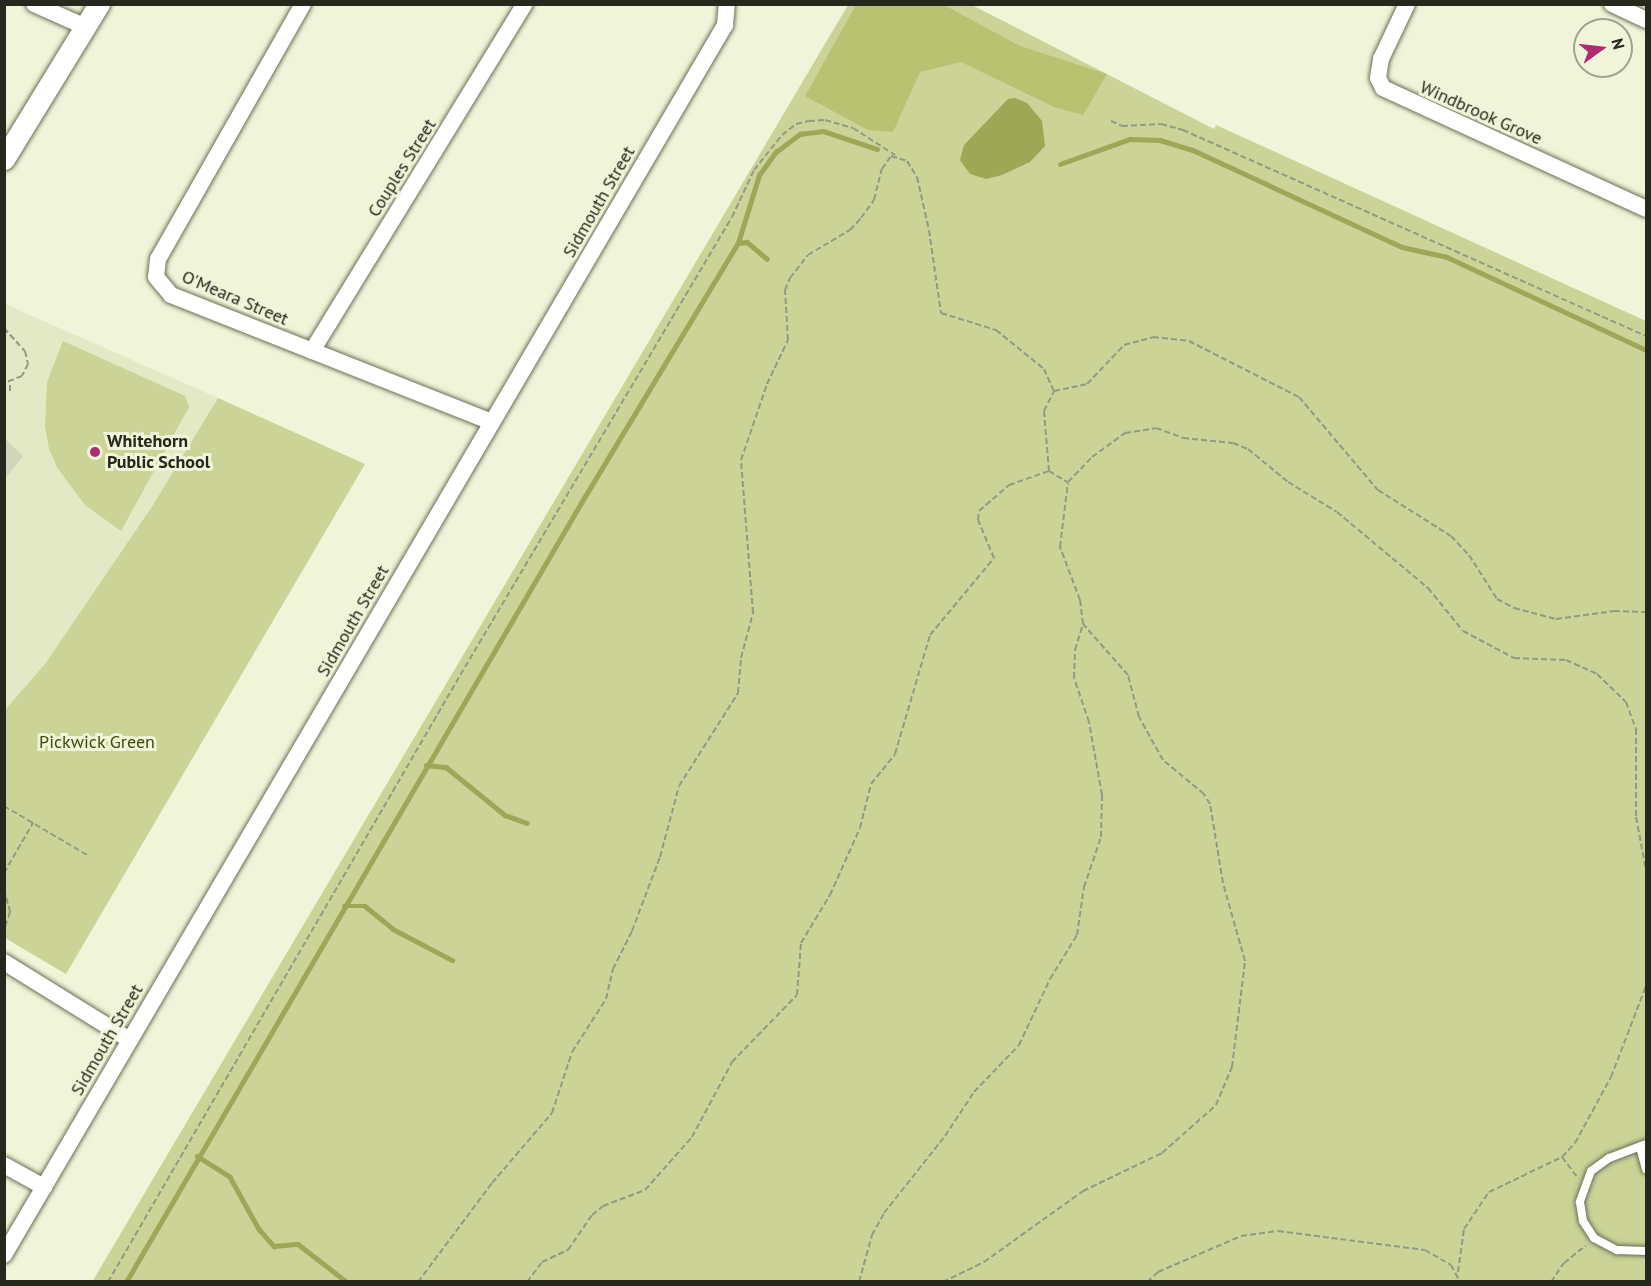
<!DOCTYPE html>
<style>
body{margin:0}
#map{position:relative;width:1651px;height:1286px;overflow:hidden;background:#f0f4d8;font-family:"PT Sans",sans-serif}
div>[style]{position:absolute}
.built>*{inset:0;background:#e3e9c5}
.green>*{inset:0;background:#cbd397}
.forest>*{inset:0;background:#b8c270}
.water>*{inset:0;background:#9da756}
.stream>*{height:4.5px;margin:-2.25px;padding:0 2.25px;transform-origin:2.25px;border-radius:2.25px;background:#9da756}
.building>*{inset:0;background:#d1d6ba}
.path>*{height:2px;margin-top:-1px;transform-origin:0;background:repeating-linear-gradient(90deg,#959884 0 6px,transparent 0 9px)}
.roads{filter:drop-shadow(0 0 2px #6b6f56) drop-shadow(0 0 2px #6b6f56)}
.service>*{height:8px;margin:-4px;padding:0 4px;transform-origin:4px;border-radius:4px;background:#fff}
.minor>*{height:16px;margin:-8px;padding:0 8px;transform-origin:8px;border-radius:8px;background:#fff}
.tertiary>*{height:21px;margin:-10.5px;padding:0 10.5px;transform-origin:10.5px;border-radius:10.5px;background:#fff}
.dots>*{width:16px;height:16px;translate:-50% -50%;box-sizing:border-box;border:3px solid #f0f4d8;border-radius:50%}
span{translate:-50% -50%;white-space:nowrap;text-align:center;line-height:1.15;-webkit-text-stroke:6px #f0f4d8;paint-order:stroke}
.street-label{font-size:18px;color:#26271d}
.poi-label{font-size:18px;color:#26271d;font-weight:700}
.left{translate:0 -50%;text-align:left}
.park-label{font-size:18px;color:#434909}
.frame{position:absolute;inset:0;border:6px solid #26271d;pointer-events:none}
.north{position:absolute;left:1573px;top:18px;width:60px;height:60px;box-sizing:border-box;background:#f0f4d8;border:2px solid #9fa28d;border-radius:50%;rotate:75deg;font-size:16px;font-weight:700;line-height:24px;text-align:center;color:#26271d}
.north::after{content:'';display:block;margin:auto;width:21px;height:27px;background:#af2a70;clip-path:polygon(50% 0,100% 100%,50% 72%,0 100%)}
</style>
<div id="map">
<div class="built">
<i style="clip-path:polygon(5px 304px,218px 398px,153px 505px,45px 664px,5px 710px)"></i>
</div>
<div class="green">
<i style="clip-path:polygon(848px 5px,972px 5px,1214px 129px,1216px 125px,1646px 321px,1646px 1281px,92px 1282px)"></i>
<i style="clip-path:polygon(63px 341px,185px 396px,189px 407px,121px 531px,85px 505px,58px 469px,49px 449px,45px 427px,47px 382px)"></i>
<i style="clip-path:polygon(218px 398px,365px 464px,66px 974px,5px 938px,5px 710px,45px 664px,153px 505px)"></i>
</div>
<div class="forest">
<i style="clip-path:polygon(856px 5px,944px 5px,1020px 46px,1107px 74px,1083px 115px,1054px 107px,961px 62px,920px 72px,893px 132px,868px 130px,805px 96px)"></i>
</div>
<div class="water">
<i style="clip-path:polygon(1015px 98px,1027px 103px,1042px 121px,1045px 146px,1030px 162px,1002px 175px,986px 179px,970px 174px,960px 160px,964px 145px,1008px 99px)"></i>
</div>
<div class="stream">
<i style="left:1060px;top:164px;width:74px;rotate:-19.7deg"></i>
<i style="left:1130px;top:139px;width:30px;rotate:2deg"></i>
<i style="left:1160px;top:140px;width:34px;rotate:17deg"></i>
<i style="left:1193px;top:150px;width:230px;rotate:24.9deg"></i>
<i style="left:1402px;top:247px;width:46px;rotate:12.5deg"></i>
<i style="left:1447px;top:257px;width:220px;rotate:25deg"></i>
<i style="left:738px;top:243px;width:9px;rotate:-6deg"></i>
<i style="left:747px;top:242px;width:26px;rotate:40deg"></i>
<i style="left:426px;top:765px;width:20px;rotate:6deg"></i>
<i style="left:446px;top:767px;width:76px;rotate:39.1deg"></i>
<i style="left:505px;top:815px;width:23px;rotate:20deg"></i>
<i style="left:344px;top:906px;width:21px"></i>
<i style="left:365px;top:906px;width:36px;rotate:39deg"></i>
<i style="left:393px;top:929px;width:67px;rotate:27.7deg"></i>
<i style="left:197px;top:1156px;width:39px;rotate:32deg"></i>
<i style="left:230px;top:1177px;width:60px;rotate:60.9deg"></i>
<i style="left:259px;top:1229px;width:23px;rotate:49deg"></i>
<i style="left:274px;top:1246px;width:24px;rotate:-5deg"></i>
<i style="left:298px;top:1244px;width:62px;rotate:37.8deg"></i>
<i style="left:126px;top:1282px;width:902px;rotate:-59.71deg"></i>
<i style="left:581px;top:503px;width:304px;rotate:-58.9deg"></i>
<i style="left:738px;top:243px;width:71px;rotate:-72.8deg"></i>
<i style="left:759px;top:175px;width:29px;rotate:-54deg"></i>
<i style="left:776px;top:152px;width:30px;rotate:-37deg"></i>
<i style="left:800px;top:134px;width:23px;rotate:-7deg"></i>
<i style="left:823px;top:131px;width:57px;rotate:18.4deg"></i>
</div>
<div class="building">
<i style="clip-path:polygon(4px 438px,23px 456px,4px 480px)"></i>
</div>
<div class="path">
<i style="left:1111px;top:121px;width:12px;rotate:24deg"></i>
<i style="left:1122px;top:126px;width:39px;rotate:-3deg"></i>
<i style="left:1161px;top:124px;width:23px;rotate:15deg"></i>
<i style="left:1183px;top:130px;width:507px;rotate:23.99deg"></i>
<i style="left:4px;top:328px;width:31px;rotate:48deg"></i>
<i style="left:25px;top:351px;width:13px;rotate:77deg"></i>
<i style="left:28px;top:364px;width:13px;rotate:117deg"></i>
<i style="left:22px;top:376px;width:19px;rotate:159deg"></i>
<i style="left:10px;top:391px;width:8px;rotate:-90deg"></i>
<i style="left:1049px;top:471px;width:60px;rotate:-94.8deg"></i>
<i style="left:1044px;top:411px;width:22px;rotate:-63deg"></i>
<i style="left:1054px;top:391px;width:34px;rotate:-12deg"></i>
<i style="left:1087px;top:384px;width:54px;rotate:-46.5deg"></i>
<i style="left:1124px;top:345px;width:30px;rotate:-15deg"></i>
<i style="left:1153px;top:337px;width:36px;rotate:6deg"></i>
<i style="left:1189px;top:341px;width:123px;rotate:27deg"></i>
<i style="left:1299px;top:397px;width:122px;rotate:49.7deg"></i>
<i style="left:1378px;top:490px;width:86px;rotate:32.2deg"></i>
<i style="left:1451px;top:536px;width:26px;rotate:47deg"></i>
<i style="left:1469px;top:555px;width:52px;rotate:57.5deg"></i>
<i style="left:1497px;top:599px;width:19px;rotate:28deg"></i>
<i style="left:1514px;top:608px;width:43px;rotate:14.7deg"></i>
<i style="left:1556px;top:619px;width:59px;rotate:-7.9deg"></i>
<i style="left:1614px;top:611px;width:32px;rotate:2deg"></i>
<i style="left:1049px;top:471px;width:21px;rotate:31deg"></i>
<i style="left:4px;top:806px;width:99px;rotate:30.5deg"></i>
<i style="left:4px;top:873px;width:58px;rotate:-59.9deg"></i>
<i style="left:4px;top:889px;width:24px;rotate:75deg"></i>
<i style="left:10px;top:912px;width:20px;rotate:108deg"></i>
<i style="left:1562px;top:1157px;width:26px;rotate:53deg"></i>
<i style="left:1458px;top:1272px;width:43px;rotate:-82.1deg"></i>
<i style="left:1464px;top:1229px;width:45px;rotate:-56deg"></i>
<i style="left:1489px;top:1192px;width:81px;rotate:-25.6deg"></i>
<i style="left:1562px;top:1157px;width:19px;rotate:-47deg"></i>
<i style="left:1575px;top:1143px;width:75px;rotate:-61.4deg"></i>
<i style="left:1611px;top:1077px;width:97px;rotate:-69deg"></i>
<i style="left:108px;top:1282px;width:711px;rotate:-59.87deg"></i>
<i style="left:465px;top:667px;width:523px;rotate:-59.32deg"></i>
<i style="left:732px;top:217px;width:52px;rotate:-64.9deg"></i>
<i style="left:754px;top:170px;width:45px;rotate:-51.3deg"></i>
<i style="left:782px;top:135px;width:18px;rotate:-38deg"></i>
<i style="left:796px;top:124px;width:13px;rotate:-13deg"></i>
<i style="left:809px;top:121px;width:16px;rotate:-4deg"></i>
<i style="left:825px;top:120px;width:29px;rotate:16deg"></i>
<i style="left:853px;top:128px;width:50px;rotate:32.7deg"></i>
<i style="left:418px;top:1282px;width:124px;rotate:-53.2deg"></i>
<i style="left:492px;top:1183px;width:92px;rotate:-49.4deg"></i>
<i style="left:552px;top:1113px;width:64px;rotate:-71.8deg"></i>
<i style="left:572px;top:1052px;width:63px;rotate:-57.3deg"></i>
<i style="left:606px;top:999px;width:31px;rotate:-77deg"></i>
<i style="left:613px;top:969px;width:42px;rotate:-63.4deg"></i>
<i style="left:632px;top:931px;width:79px;rotate:-69.3deg"></i>
<i style="left:660px;top:857px;width:73px;rotate:-75deg"></i>
<i style="left:679px;top:786px;width:110px;rotate:-57.6deg"></i>
<i style="left:738px;top:693px;width:35px;rotate:-85deg"></i>
<i style="left:741px;top:658px;width:47px;rotate:-75.1deg"></i>
<i style="left:753px;top:613px;width:153px;rotate:-94.5deg"></i>
<i style="left:741px;top:460px;width:80px;rotate:-71.1deg"></i>
<i style="left:767px;top:384px;width:49px;rotate:-64.5deg"></i>
<i style="left:788px;top:340px;width:50px;rotate:-93.4deg"></i>
<i style="left:785px;top:290px;width:13px;rotate:-67deg"></i>
<i style="left:790px;top:278px;width:29px;rotate:-52deg"></i>
<i style="left:808px;top:255px;width:49px;rotate:-30.8deg"></i>
<i style="left:850px;top:230px;width:16px;rotate:-47deg"></i>
<i style="left:861px;top:218px;width:22px;rotate:-54deg"></i>
<i style="left:874px;top:200px;width:32px;rotate:-76deg"></i>
<i style="left:882px;top:169px;width:16px;rotate:-55deg"></i>
<i style="left:891px;top:156px;width:17px;rotate:17deg"></i>
<i style="left:907px;top:161px;width:19px;rotate:58deg"></i>
<i style="left:917px;top:177px;width:54px;rotate:77.2deg"></i>
<i style="left:929px;top:230px;width:84px;rotate:81.8deg"></i>
<i style="left:941px;top:313px;width:58px;rotate:17.2deg"></i>
<i style="left:996px;top:330px;width:62px;rotate:39.1deg"></i>
<i style="left:1044px;top:369px;width:24px;rotate:66deg"></i>
<i style="left:527px;top:1282px;width:25px;rotate:-53deg"></i>
<i style="left:542px;top:1262px;width:29px;rotate:-25deg"></i>
<i style="left:568px;top:1250px;width:42px;rotate:-55.6deg"></i>
<i style="left:592px;top:1215px;width:14px;rotate:-39deg"></i>
<i style="left:603px;top:1206px;width:45px;rotate:-20.9deg"></i>
<i style="left:645px;top:1190px;width:71px;rotate:-48.4deg"></i>
<i style="left:692px;top:1137px;width:85px;rotate:-61.9deg"></i>
<i style="left:732px;top:1062px;width:93px;rotate:-45.9deg"></i>
<i style="left:797px;top:995px;width:52px;rotate:-85.6deg"></i>
<i style="left:801px;top:943px;width:56px;rotate:-58.9deg"></i>
<i style="left:830px;top:895px;width:73px;rotate:-65.9deg"></i>
<i style="left:860px;top:828px;width:45px;rotate:-76deg"></i>
<i style="left:871px;top:784px;width:38px;rotate:-51deg"></i>
<i style="left:895px;top:754px;width:124px;rotate:-73.6deg"></i>
<i style="left:930px;top:635px;width:100px;rotate:-50.3deg"></i>
<i style="left:994px;top:558px;width:41px;rotate:-112.8deg"></i>
<i style="left:978px;top:520px;width:9px;rotate:-84deg"></i>
<i style="left:979px;top:511px;width:40px;rotate:-41deg"></i>
<i style="left:1009px;top:485px;width:42px;rotate:-19.3deg"></i>
<i style="left:859px;top:1282px;width:49px;rotate:-74.5deg"></i>
<i style="left:872px;top:1235px;width:25px;rotate:-61deg"></i>
<i style="left:884px;top:1213px;width:98px;rotate:-51.6deg"></i>
<i style="left:945px;top:1136px;width:53px;rotate:-56.6deg"></i>
<i style="left:974px;top:1092px;width:65px;rotate:-46.2deg"></i>
<i style="left:1019px;top:1045px;width:73px;rotate:-64.8deg"></i>
<i style="left:1050px;top:979px;width:52px;rotate:-58.5deg"></i>
<i style="left:1077px;top:935px;width:49px;rotate:-81.7deg"></i>
<i style="left:1084px;top:887px;width:53px;rotate:-71.2deg"></i>
<i style="left:1101px;top:837px;width:42px;rotate:-88.6deg"></i>
<i style="left:1102px;top:795px;width:74px;rotate:-100.1deg"></i>
<i style="left:1089px;top:722px;width:46px;rotate:-108.8deg"></i>
<i style="left:1074px;top:678px;width:28px;rotate:-88deg"></i>
<i style="left:1075px;top:650px;width:27px;rotate:-73deg"></i>
<i style="left:1083px;top:624px;width:24px;rotate:-97deg"></i>
<i style="left:1080px;top:600px;width:57px;rotate:-110.7deg"></i>
<i style="left:1060px;top:547px;width:65px;rotate:-83deg"></i>
<i style="left:1068px;top:482px;width:35px;rotate:-46deg"></i>
<i style="left:1092px;top:457px;width:41px;rotate:-36deg"></i>
<i style="left:1125px;top:433px;width:31px;rotate:-9deg"></i>
<i style="left:1156px;top:428px;width:29px;rotate:20deg"></i>
<i style="left:1183px;top:438px;width:50px;rotate:5.7deg"></i>
<i style="left:1233px;top:443px;width:16px;rotate:22deg"></i>
<i style="left:1248px;top:449px;width:52px;rotate:39.5deg"></i>
<i style="left:1288px;top:482px;width:57px;rotate:31.5deg"></i>
<i style="left:1337px;top:512px;width:119px;rotate:39.9deg"></i>
<i style="left:1428px;top:588px;width:55px;rotate:50.9deg"></i>
<i style="left:1463px;top:631px;width:58px;rotate:27.9deg"></i>
<i style="left:1514px;top:658px;width:52px;rotate:2.2deg"></i>
<i style="left:1566px;top:660px;width:34px;rotate:24deg"></i>
<i style="left:1597px;top:674px;width:40px;rotate:44deg"></i>
<i style="left:1626px;top:702px;width:29px;rotate:70deg"></i>
<i style="left:1636px;top:729px;width:88px;rotate:90deg"></i>
<i style="left:1636px;top:817px;width:54px;rotate:79.3deg"></i>
<i style="left:943px;top:1282px;width:46px;rotate:-26deg"></i>
<i style="left:984px;top:1262px;width:122px;rotate:-35.6deg"></i>
<i style="left:1083px;top:1191px;width:88px;rotate:-25.7deg"></i>
<i style="left:1162px;top:1153px;width:72px;rotate:-41.6deg"></i>
<i style="left:1216px;top:1105px;width:41px;rotate:-67.2deg"></i>
<i style="left:1232px;top:1067px;width:107px;rotate:-83deg"></i>
<i style="left:1245px;top:961px;width:81px;rotate:-105.8deg"></i>
<i style="left:1223px;top:883px;width:80px;rotate:-99.3deg"></i>
<i style="left:1210px;top:804px;width:12px;rotate:-121deg"></i>
<i style="left:1204px;top:794px;width:53px;rotate:-140.3deg"></i>
<i style="left:1163px;top:760px;width:49px;rotate:-119.2deg"></i>
<i style="left:1139px;top:717px;width:43px;rotate:-104.7deg"></i>
<i style="left:1128px;top:675px;width:68px;rotate:-131.4deg"></i>
<i style="left:1147px;top:1282px;width:15px;rotate:-42deg"></i>
<i style="left:1158px;top:1272px;width:90px;rotate:-23.4deg"></i>
<i style="left:1241px;top:1236px;width:37px;rotate:-8deg"></i>
<i style="left:1278px;top:1231px;width:148px;rotate:7.4deg"></i>
<i style="left:1425px;top:1250px;width:30px;rotate:30deg"></i>
<i style="left:1451px;top:1265px;width:19px;rotate:62deg"></i>
<i style="left:1551px;top:1282px;width:23px;rotate:-56deg"></i>
<i style="left:1564px;top:1263px;width:28px;rotate:-39deg"></i>
</div>
<div class="roads">
<div class="service">
<i style="left:1646px;top:1144px;width:40px;rotate:159deg"></i>
<i style="left:1609px;top:1158px;width:22px;rotate:144deg"></i>
<i style="left:1591px;top:1171px;width:33px;rotate:110deg"></i>
<i style="left:1580px;top:1202px;width:19px;rotate:81deg"></i>
<i style="left:1583px;top:1221px;width:20px;rotate:57deg"></i>
<i style="left:1594px;top:1238px;width:26px;rotate:28deg"></i>
<i style="left:1617px;top:1250px;width:29px;rotate:2deg"></i>
<i style="left:1640px;top:1147px;width:23px;rotate:75deg"></i>
</div>
<div class="minor">
<i style="left:34px;top:4px;width:57px;rotate:23.9deg"></i>
<i style="left:303px;top:4px;width:293px;rotate:119.6deg"></i>
<i style="left:158px;top:259px;width:18px;rotate:96deg"></i>
<i style="left:156px;top:277px;width:23px;rotate:50deg"></i>
<i style="left:171px;top:295px;width:345px;rotate:21.6deg"></i>
<i style="left:1407px;top:4px;width:61px;rotate:115.3deg"></i>
<i style="left:1381px;top:59px;width:19px;rotate:99deg"></i>
<i style="left:1378px;top:78px;width:11px;rotate:63deg"></i>
<i style="left:1383px;top:88px;width:289px;rotate:24.7deg"></i>
<i style="left:1612px;top:4px;width:38px;rotate:25deg"></i>
<i style="left:312px;top:351px;width:407px;rotate:-58.5deg"></i>
<i style="left:4px;top:962px;width:148px;rotate:31.8deg"></i>
<i style="left:4px;top:1165px;width:46px;rotate:28.8deg"></i>
<i style="left:4px;top:1255px;width:1426px;rotate:-59.62deg"></i>
<i style="left:725px;top:25px;width:21px;rotate:-85deg"></i>
</div>
<div class="tertiary">
<i style="left:4px;top:159px;width:182px;rotate:-58.5deg"></i>
</div>
</div>
<div class="dots">
<i style="left:95px;top:452px;background:#af2a70"></i>
</div>
<div class="street-label">
<span style="left:1481px;top:113px;rotate:24deg">Windbrook Grove</span>
<span style="left:402px;top:168px;rotate:-58deg">Couples Street</span>
<span style="left:599px;top:202px;rotate:-60deg">Sidmouth Street</span>
<span style="left:235px;top:298px;rotate:23deg">O'Meara Street</span>
<span style="left:353px;top:621px;rotate:-60deg">Sidmouth Street</span>
<span style="left:107px;top:1040px;rotate:-60deg">Sidmouth Street</span>
</div>
<div class="poi-label">
<span class="left" style="left:107px;top:452px">Whitehorn<br>Public School</span>
</div>
<div class="park-label">
<span style="left:97px;top:742px">Pickwick Green</span>
</div>
<div class="frame"></div>
<div class="north">N</div>
</div>
